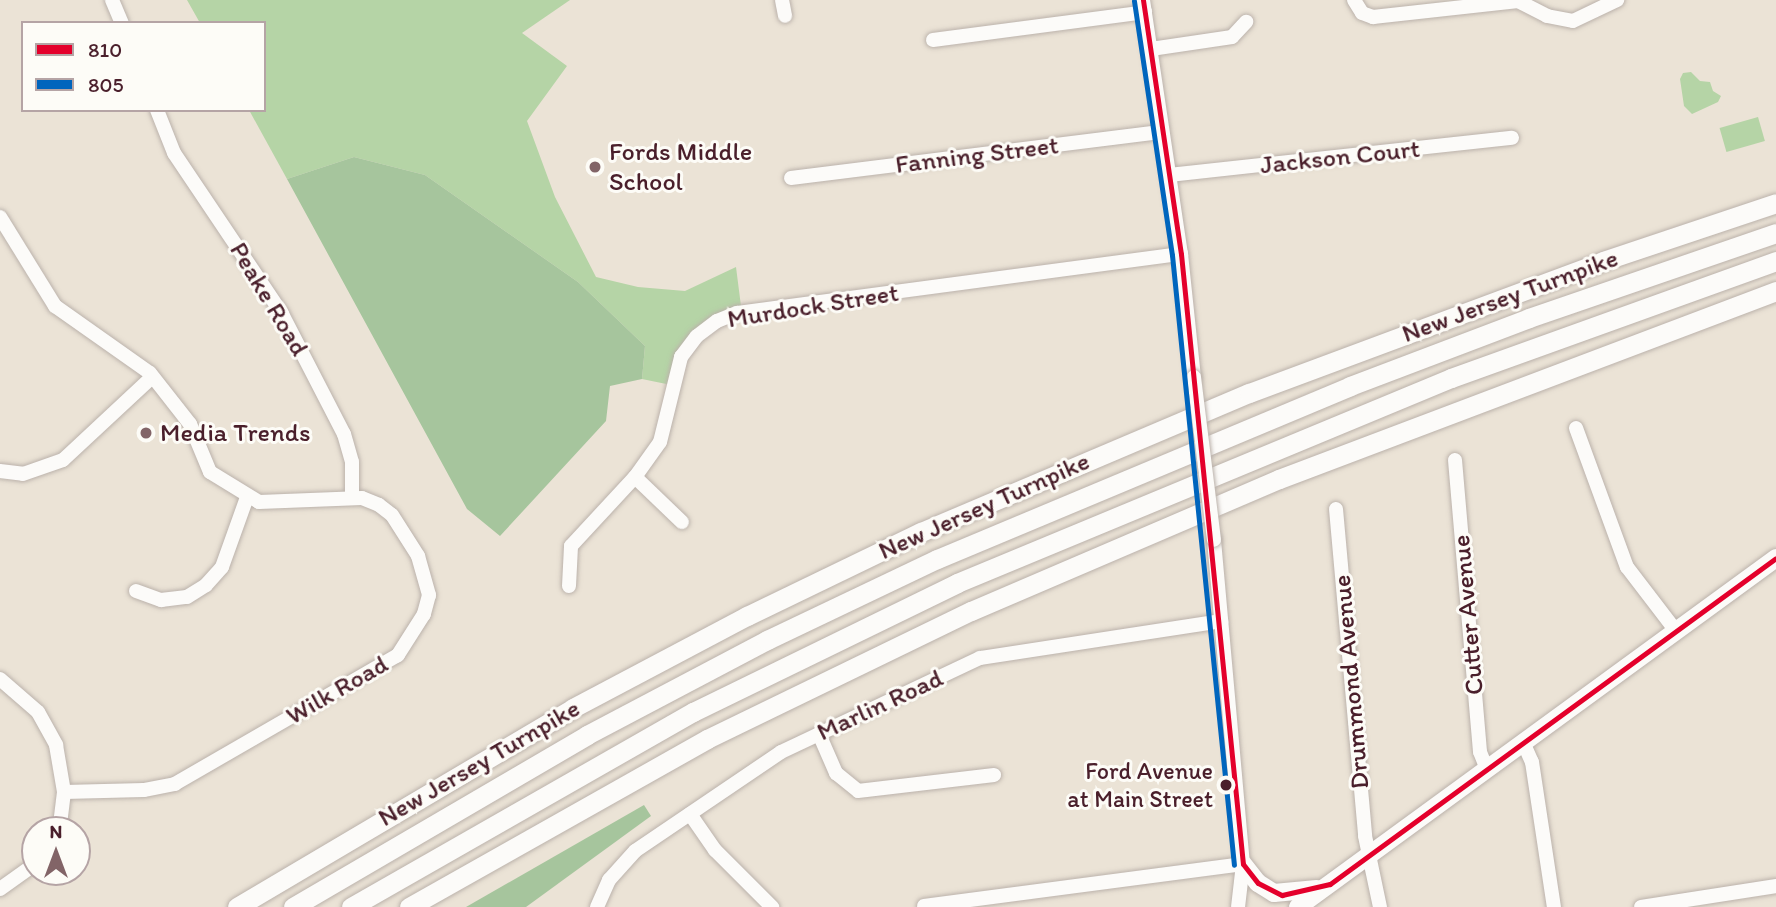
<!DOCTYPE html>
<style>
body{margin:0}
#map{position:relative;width:1776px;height:907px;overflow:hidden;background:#ebe3d6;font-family:Itim,sans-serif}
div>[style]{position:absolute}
.green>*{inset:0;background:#b5d4a6;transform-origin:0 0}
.forest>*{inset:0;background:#a6c59d}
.roads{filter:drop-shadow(0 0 2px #bbb2ab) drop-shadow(0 0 2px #bbb2ab)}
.minor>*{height:14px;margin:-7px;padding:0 7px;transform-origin:7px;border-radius:7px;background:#fcfbf9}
.major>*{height:18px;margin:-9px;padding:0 9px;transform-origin:9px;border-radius:9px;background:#fcfbf9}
.highway>*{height:19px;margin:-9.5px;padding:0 9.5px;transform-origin:9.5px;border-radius:9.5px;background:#fcfbf9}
.bridges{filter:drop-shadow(0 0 2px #bbb2ab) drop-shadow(0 0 2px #bbb2ab)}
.minor-bridge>*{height:14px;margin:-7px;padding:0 7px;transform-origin:7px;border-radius:7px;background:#fcfbf9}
.bus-1>*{height:5px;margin:-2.5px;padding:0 2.5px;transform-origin:2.5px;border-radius:2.5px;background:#e4002b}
.bus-2>*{height:5px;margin:-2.5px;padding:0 2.5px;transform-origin:2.5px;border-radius:2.5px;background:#0065bd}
.dots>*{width:19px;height:19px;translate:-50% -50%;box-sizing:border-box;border:4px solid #fdfcf7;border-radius:50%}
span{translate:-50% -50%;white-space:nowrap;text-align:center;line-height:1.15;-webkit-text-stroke:6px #fdfcf7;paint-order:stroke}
.bus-label{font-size:24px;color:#4a1f2b}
.right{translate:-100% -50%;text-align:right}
.poi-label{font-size:26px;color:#4a1f2b}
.left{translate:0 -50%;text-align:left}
.street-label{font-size:26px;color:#4a1f2b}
.legend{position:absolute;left:21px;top:21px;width:245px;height:91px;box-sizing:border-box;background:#fdfcf7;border:2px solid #b5a4a5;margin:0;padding:9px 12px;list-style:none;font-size:21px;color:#4a1f2b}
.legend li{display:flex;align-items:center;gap:14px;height:35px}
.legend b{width:35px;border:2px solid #b5a4a5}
.north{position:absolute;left:21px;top:816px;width:70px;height:70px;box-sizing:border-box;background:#fdfcf7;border:2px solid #b5a4a5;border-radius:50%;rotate:0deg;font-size:19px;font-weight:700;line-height:28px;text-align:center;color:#4a1f2b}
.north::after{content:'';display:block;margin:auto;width:24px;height:32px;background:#826467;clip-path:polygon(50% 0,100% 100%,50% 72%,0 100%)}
</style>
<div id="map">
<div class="green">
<i style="clip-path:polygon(187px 0,570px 0,522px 33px,567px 66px,527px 121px,555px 197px,596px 277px,638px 287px,685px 291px,736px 267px,742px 314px,692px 343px,676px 386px,642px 379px,645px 346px,578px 282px,425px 175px,354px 157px,287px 179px,249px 110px,264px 110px,264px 23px,200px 23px)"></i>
<i style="clip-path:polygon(1691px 72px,1700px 81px,1710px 82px,1713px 91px,1721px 96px,1718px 102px,1692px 114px,1684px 106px,1680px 79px,1683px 73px)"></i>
<i style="left:1758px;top:117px;width:25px;height:40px;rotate:74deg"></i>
</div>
<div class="forest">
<i style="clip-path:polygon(354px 157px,425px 175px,578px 282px,645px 346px,642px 379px,610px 386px,606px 421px,500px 536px,467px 509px,287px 179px)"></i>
<i style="clip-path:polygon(644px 805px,651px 816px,526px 907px,466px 907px)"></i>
</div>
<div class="roads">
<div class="minor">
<i style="left:112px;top:0;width:25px;rotate:67deg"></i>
<i style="left:782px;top:0;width:16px;rotate:79deg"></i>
<i style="left:1143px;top:0;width:257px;rotate:81.5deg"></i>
<i style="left:1181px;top:254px;width:124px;rotate:84deg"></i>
<i style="left:1354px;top:0;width:15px;rotate:58deg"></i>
<i style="left:1362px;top:13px;width:12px;rotate:20deg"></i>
<i style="left:1373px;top:17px;width:146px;rotate:-6.3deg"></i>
<i style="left:1518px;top:1px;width:33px;rotate:27deg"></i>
<i style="left:1547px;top:16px;width:26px;rotate:11deg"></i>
<i style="left:1573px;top:21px;width:49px;rotate:-25.5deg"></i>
<i style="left:933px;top:40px;width:214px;rotate:-7.5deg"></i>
<i style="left:1151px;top:49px;width:82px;rotate:-8.4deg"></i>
<i style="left:1232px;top:37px;width:21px;rotate:-47deg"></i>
<i style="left:157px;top:110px;width:46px;rotate:68.4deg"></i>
<i style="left:174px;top:153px;width:194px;rotate:56.1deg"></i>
<i style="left:282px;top:314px;width:135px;rotate:62.7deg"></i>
<i style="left:344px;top:434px;width:29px;rotate:74deg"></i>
<i style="left:352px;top:462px;width:36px;rotate:90deg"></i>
<i style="left:1169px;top:175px;width:345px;rotate:-6.2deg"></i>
<i style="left:791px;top:178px;width:374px;rotate:-7.1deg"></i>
<i style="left:0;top:217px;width:105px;rotate:58.3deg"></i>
<i style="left:55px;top:306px;width:116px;rotate:35.2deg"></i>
<i style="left:150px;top:373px;width:65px;rotate:51.9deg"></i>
<i style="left:190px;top:424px;width:52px;rotate:67.4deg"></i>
<i style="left:210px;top:472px;width:57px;rotate:31.5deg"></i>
<i style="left:259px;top:502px;width:103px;rotate:-2.2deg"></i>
<i style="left:362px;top:498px;width:18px;rotate:22deg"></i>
<i style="left:379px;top:505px;width:16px;rotate:38deg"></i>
<i style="left:392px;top:515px;width:49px;rotate:57.6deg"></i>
<i style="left:418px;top:556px;width:41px;rotate:74.2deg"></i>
<i style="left:429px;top:595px;width:20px;rotate:105deg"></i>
<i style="left:424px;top:614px;width:49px;rotate:122.4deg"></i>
<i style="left:398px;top:655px;width:258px;rotate:150deg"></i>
<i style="left:175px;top:784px;width:32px;rotate:169deg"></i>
<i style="left:144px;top:790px;width:80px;rotate:178.6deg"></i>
<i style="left:1576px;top:428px;width:148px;rotate:69.9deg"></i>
<i style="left:1627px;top:567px;width:81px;rotate:52.6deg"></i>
<i style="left:1455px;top:460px;width:293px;rotate:85.1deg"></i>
<i style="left:1480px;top:752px;width:18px;rotate:68deg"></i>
<i style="left:0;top:471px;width:23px;rotate:7deg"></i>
<i style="left:23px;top:474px;width:42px;rotate:-19.3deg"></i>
<i style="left:63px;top:460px;width:122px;rotate:-43deg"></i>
<i style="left:635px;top:477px;width:65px;rotate:43.8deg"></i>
<i style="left:1336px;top:509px;width:328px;rotate:84.9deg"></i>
<i style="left:1365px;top:836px;width:73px;rotate:78.1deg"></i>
<i style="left:1214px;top:540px;width:325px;rotate:84.9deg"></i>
<i style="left:1243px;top:864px;width:43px;rotate:96.6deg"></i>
<i style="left:569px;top:586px;width:40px;rotate:-87.1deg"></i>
<i style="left:571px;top:546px;width:94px;rotate:-47.2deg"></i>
<i style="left:635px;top:477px;width:43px;rotate:-54.5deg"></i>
<i style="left:660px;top:442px;width:88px;rotate:-76.1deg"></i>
<i style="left:681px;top:357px;width:26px;rotate:-53deg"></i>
<i style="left:697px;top:336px;width:25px;rotate:-37deg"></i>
<i style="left:717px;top:321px;width:22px;rotate:-22deg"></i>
<i style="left:737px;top:313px;width:448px;rotate:-7.6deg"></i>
<i style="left:136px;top:591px;width:27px;rotate:20deg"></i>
<i style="left:161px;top:600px;width:26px;rotate:-7deg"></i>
<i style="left:187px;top:597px;width:22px;rotate:-32deg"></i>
<i style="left:206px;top:585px;width:24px;rotate:-48deg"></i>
<i style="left:222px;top:567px;width:74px;rotate:-70.3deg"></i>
<i style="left:0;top:679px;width:50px;rotate:41deg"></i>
<i style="left:38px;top:712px;width:38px;rotate:61deg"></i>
<i style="left:56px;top:745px;width:48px;rotate:80.3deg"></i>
<i style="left:64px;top:792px;width:38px;rotate:97deg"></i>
<i style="left:819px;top:734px;width:43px;rotate:66.4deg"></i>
<i style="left:836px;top:773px;width:28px;rotate:39deg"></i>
<i style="left:858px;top:791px;width:137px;rotate:-6.7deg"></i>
<i style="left:1523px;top:742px;width:22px;rotate:66deg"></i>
<i style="left:1532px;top:762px;width:147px;rotate:81.4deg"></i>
<i style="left:690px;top:814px;width:44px;rotate:55.2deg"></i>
<i style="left:715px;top:850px;width:81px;rotate:45deg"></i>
<i style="left:0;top:889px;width:43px;rotate:-35.5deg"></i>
<i style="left:924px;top:906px;width:322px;rotate:-7.5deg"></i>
<i style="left:597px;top:907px;width:30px;rotate:-66deg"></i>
<i style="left:609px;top:880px;width:39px;rotate:-48deg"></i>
<i style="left:635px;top:851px;width:176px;rotate:-34.1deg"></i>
<i style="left:781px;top:752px;width:220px;rotate:-25.3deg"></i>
<i style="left:980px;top:658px;width:244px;rotate:-8.7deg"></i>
<i style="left:1641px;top:907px;width:137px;rotate:-8.8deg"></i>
</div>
<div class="major">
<i style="left:1243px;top:864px;width:24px;rotate:52deg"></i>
<i style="left:1258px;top:883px;width:19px;rotate:32deg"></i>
<i style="left:1274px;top:893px;width:43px;rotate:-5.3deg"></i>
<i style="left:1298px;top:907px;width:592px;rotate:-36.13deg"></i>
</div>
<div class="highway">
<i style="left:237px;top:907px;width:391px;rotate:-30.6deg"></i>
<i style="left:573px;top:708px;width:197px;rotate:-27.9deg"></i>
<i style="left:747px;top:616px;width:193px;rotate:-25.8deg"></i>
<i style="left:921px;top:532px;width:356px;rotate:-23deg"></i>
<i style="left:1249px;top:393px;width:378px;rotate:-20.4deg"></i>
<i style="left:1603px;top:261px;width:182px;rotate:-18.5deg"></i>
<i style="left:293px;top:907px;width:341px;rotate:-30.3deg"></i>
<i style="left:587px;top:735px;width:204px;rotate:-27.8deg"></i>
<i style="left:767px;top:640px;width:188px;rotate:-25.5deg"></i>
<i style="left:937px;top:559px;width:448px;rotate:-22.7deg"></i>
<i style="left:1350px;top:386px;width:191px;rotate:-20.8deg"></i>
<i style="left:1529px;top:318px;width:261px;rotate:-19deg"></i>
<i style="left:351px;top:907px;width:394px;rotate:-29.7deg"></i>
<i style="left:693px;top:712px;width:294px;rotate:-26deg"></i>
<i style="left:957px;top:583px;width:535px;rotate:-22.54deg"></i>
<i style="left:1451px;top:378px;width:345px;rotate:-19.8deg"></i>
<i style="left:409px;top:907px;width:342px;rotate:-29.4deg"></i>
<i style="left:707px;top:739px;width:293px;rotate:-25.9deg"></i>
<i style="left:971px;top:611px;width:335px;rotate:-23.2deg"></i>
<i style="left:1279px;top:479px;width:531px;rotate:-20.72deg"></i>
</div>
</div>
<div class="bridges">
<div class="minor-bridge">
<i style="left:1194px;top:377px;width:164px;rotate:83deg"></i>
</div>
</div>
<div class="bus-1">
<i style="left:1143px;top:0;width:257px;rotate:81.5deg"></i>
<i style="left:1181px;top:254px;width:613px;rotate:84.2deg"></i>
<i style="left:1243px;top:864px;width:24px;rotate:52deg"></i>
<i style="left:1258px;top:883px;width:27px;rotate:27deg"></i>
<i style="left:1282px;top:895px;width:49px;rotate:-12.9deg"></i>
<i style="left:1330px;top:884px;width:552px;rotate:-36.16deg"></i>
</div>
<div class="bus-2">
<i style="left:1134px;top:1px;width:257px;rotate:81.5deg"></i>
<i style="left:1172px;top:255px;width:613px;rotate:84.2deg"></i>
</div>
<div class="dots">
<i style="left:595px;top:167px;background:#826467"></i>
<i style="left:146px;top:433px;background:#826467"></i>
<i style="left:1226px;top:785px;background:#4a1f2b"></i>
</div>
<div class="bus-label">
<span class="right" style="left:1213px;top:785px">Ford Avenue<br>at Main Street</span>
</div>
<div class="poi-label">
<span class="left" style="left:609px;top:167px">Fords Middle<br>School</span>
<span class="left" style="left:160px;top:433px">Media Trends</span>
</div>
<div class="street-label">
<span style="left:977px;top:155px;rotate:-7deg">Fanning Street</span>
<span style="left:1340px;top:157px;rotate:-6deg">Jackson Court</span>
<span style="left:1510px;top:296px;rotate:-20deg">New Jersey Turnpike</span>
<span style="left:269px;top:299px;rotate:59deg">Peake Road</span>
<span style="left:813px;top:306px;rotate:-9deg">Murdock Street</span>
<span style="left:984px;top:506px;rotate:-24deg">New Jersey Turnpike</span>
<span style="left:1468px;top:615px;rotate:-95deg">Cutter Avenue</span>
<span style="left:1351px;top:682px;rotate:-95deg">Drummond Avenue</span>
<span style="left:337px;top:690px;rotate:-30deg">Wilk Road</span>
<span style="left:880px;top:705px;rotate:-25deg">Marlin Road</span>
<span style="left:479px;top:763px;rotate:-30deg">New Jersey Turnpike</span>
</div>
<ul class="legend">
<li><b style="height:9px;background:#e4002b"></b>810</li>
<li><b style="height:9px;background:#0065bd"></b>805</li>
</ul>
<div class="north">N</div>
</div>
